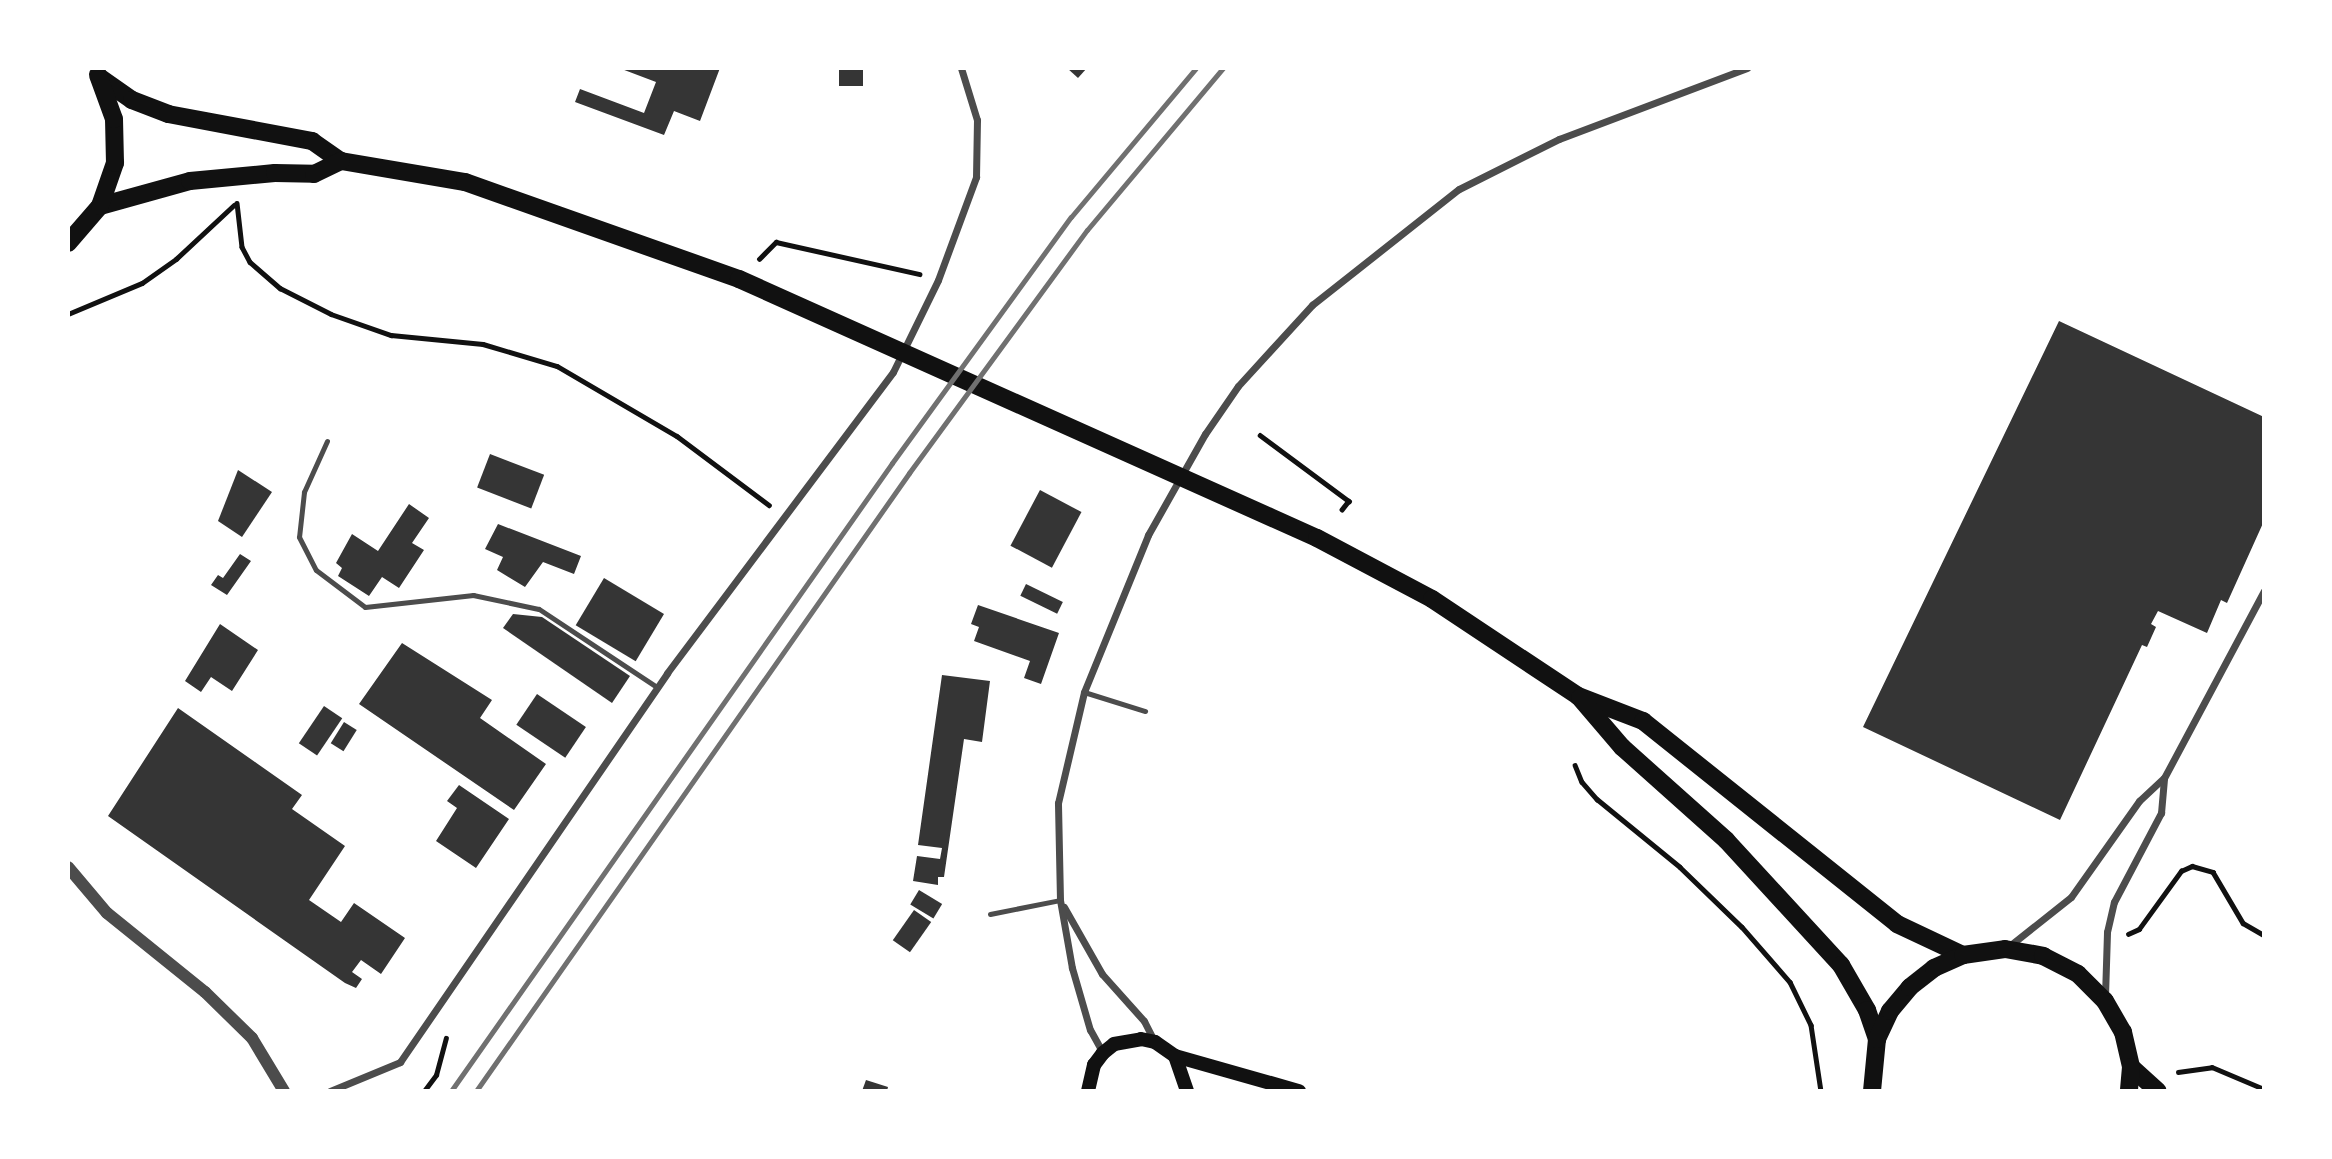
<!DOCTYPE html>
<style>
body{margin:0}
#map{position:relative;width:2332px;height:1159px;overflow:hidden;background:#fff;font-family:Mulish,sans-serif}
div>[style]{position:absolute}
.building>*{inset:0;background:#353535;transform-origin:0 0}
.path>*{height:4.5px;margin:-2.25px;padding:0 2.25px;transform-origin:2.25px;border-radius:2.25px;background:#111}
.service>*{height:5px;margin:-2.5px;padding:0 2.5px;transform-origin:2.5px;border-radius:2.5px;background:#4c4c4c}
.minor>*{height:7px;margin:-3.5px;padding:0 3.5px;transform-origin:3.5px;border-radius:3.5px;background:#4c4c4c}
.tertiary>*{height:12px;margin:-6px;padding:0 6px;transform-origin:6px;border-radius:6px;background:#4c4c4c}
.secondary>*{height:14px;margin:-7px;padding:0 7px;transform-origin:7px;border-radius:7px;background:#111}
.primary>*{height:18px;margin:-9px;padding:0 9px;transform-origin:9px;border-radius:9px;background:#111}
.rail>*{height:5px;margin:-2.5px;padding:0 2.5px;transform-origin:2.5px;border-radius:2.5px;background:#707070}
span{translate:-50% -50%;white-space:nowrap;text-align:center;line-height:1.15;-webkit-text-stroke:6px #fff;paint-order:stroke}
.frame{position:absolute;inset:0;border:70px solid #fff;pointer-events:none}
</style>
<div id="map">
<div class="building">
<i style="clip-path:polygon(619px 68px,720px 68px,700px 121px,674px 111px,664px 135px,575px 102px,580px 89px,644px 113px,656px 82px)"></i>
<i style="left:839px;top:68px;width:24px;height:18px"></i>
<i style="clip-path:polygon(1067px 68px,1087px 68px,1078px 78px)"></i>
<i style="clip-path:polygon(2059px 321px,2264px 417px,2264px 521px,2227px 603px,2221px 600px,2207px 633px,2158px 611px,2151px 624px,2156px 627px,2147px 647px,2142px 645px,2060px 820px,1863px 727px)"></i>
<i style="left:490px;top:454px;width:58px;height:36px;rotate:21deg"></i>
<i style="clip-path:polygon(238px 470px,272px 492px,242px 537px,218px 521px)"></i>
<i style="left:1040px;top:490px;width:47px;height:63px;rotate:28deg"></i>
<i style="clip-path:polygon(409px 504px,429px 518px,412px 543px,424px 550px,399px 588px,382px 577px,369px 596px,338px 576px,342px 568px,336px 563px,352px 534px,378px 551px)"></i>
<i style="clip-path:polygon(498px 524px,581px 556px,574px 574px,543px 562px,525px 587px,497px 570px,503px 557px,485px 549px)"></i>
<i style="clip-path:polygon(240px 554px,251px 561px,227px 595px,211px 585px,218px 575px,223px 578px)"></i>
<i style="left:604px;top:578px;width:70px;height:55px;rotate:31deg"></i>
<i style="left:1026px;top:584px;width:41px;height:13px;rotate:26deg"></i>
<i style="clip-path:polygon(978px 605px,1059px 633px,1041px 684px,1024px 678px,1030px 661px,974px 641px,979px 627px,971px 624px)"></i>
<i style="clip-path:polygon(513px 614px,542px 617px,630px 676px,612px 703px,503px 628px)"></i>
<i style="clip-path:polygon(220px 624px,258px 650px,232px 691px,211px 677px,201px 692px,185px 681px)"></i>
<i style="clip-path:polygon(402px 643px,492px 700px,480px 718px,546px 764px,514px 810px,359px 704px)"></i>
<i style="clip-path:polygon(942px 675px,990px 681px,982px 742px,964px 739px,944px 877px,938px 877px,938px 885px,913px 881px,917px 856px,940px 859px,942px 848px,918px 845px)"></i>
<i style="left:537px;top:694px;width:59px;height:37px;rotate:34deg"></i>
<i style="left:324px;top:706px;width:22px;height:45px;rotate:34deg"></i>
<i style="clip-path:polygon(178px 708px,302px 795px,292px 809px,345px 846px,309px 900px,341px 922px,354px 903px,405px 938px,381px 974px,361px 960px,352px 972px,362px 979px,356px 988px,345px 983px,108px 816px)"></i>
<i style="left:344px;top:722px;width:15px;height:25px;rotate:32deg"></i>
<i style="clip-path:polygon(459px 785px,509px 819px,476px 868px,436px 841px,457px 808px,447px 801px)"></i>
<i style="left:919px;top:890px;width:27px;height:17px;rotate:31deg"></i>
<i style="left:914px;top:910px;width:21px;height:37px;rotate:35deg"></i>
<i style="clip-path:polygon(866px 1080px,888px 1087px,887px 1091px,862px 1091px)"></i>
</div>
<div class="path">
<i style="left:237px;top:203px;width:44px;rotate:83.5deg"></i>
<i style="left:242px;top:247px;width:17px;rotate:62deg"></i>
<i style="left:250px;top:262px;width:40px;rotate:41deg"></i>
<i style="left:280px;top:288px;width:57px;rotate:27deg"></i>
<i style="left:331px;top:314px;width:64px;rotate:19.3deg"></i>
<i style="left:391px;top:335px;width:92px;rotate:5.6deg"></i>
<i style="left:483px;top:344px;width:77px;rotate:16.6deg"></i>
<i style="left:557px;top:366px;width:139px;rotate:30.3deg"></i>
<i style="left:677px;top:436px;width:115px;rotate:36.9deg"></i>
<i style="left:759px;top:259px;width:24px;rotate:-45deg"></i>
<i style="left:776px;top:242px;width:147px;rotate:12.6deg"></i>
<i style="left:68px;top:314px;width:80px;rotate:-22.7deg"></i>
<i style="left:142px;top:283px;width:42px;rotate:-35.2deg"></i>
<i style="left:176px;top:259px;width:79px;rotate:-43deg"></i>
<i style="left:1260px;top:435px;width:111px;rotate:36.6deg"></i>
<i style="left:1349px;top:501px;width:11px;rotate:128deg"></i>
<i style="left:1575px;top:765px;width:18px;rotate:68deg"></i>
<i style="left:1582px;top:782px;width:23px;rotate:49deg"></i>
<i style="left:1597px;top:799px;width:107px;rotate:39.3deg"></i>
<i style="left:1680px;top:867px;width:86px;rotate:44.1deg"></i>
<i style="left:1742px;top:927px;width:73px;rotate:48.9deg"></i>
<i style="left:1790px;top:982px;width:48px;rotate:64deg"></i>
<i style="left:1811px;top:1025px;width:67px;rotate:81.4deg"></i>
<i style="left:2128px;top:934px;width:12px;rotate:-24deg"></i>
<i style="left:2139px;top:929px;width:72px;rotate:-54.1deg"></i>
<i style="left:2181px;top:871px;width:12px;rotate:-24deg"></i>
<i style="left:2192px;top:866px;width:22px;rotate:16deg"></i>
<i style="left:2213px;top:872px;width:59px;rotate:59.5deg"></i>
<i style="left:2243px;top:923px;width:24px;rotate:30deg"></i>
<i style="left:2178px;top:1072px;width:34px;rotate:-8deg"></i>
<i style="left:2212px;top:1067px;width:56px;rotate:22.9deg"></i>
<i style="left:424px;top:1091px;width:20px;rotate:-53deg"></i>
<i style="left:436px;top:1075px;width:38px;rotate:-75deg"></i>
</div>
<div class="service">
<i style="left:327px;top:441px;width:56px;rotate:114.3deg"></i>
<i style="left:304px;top:492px;width:45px;rotate:96.3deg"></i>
<i style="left:299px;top:537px;width:37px;rotate:63deg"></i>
<i style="left:316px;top:570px;width:61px;rotate:37.1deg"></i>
<i style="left:365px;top:607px;width:109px;rotate:-6.3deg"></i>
<i style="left:473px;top:595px;width:67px;rotate:12deg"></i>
<i style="left:539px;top:609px;width:141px;rotate:33.5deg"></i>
<i style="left:1084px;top:692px;width:64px;rotate:17.3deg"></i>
<i style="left:990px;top:914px;width:71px;rotate:-11.3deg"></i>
</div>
<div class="minor">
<i style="left:1064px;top:907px;width:77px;rotate:60.4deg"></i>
<i style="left:1102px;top:974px;width:63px;rotate:48.2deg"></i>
<i style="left:1144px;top:1021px;width:22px;rotate:63deg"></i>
<i style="left:2008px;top:947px;width:80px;rotate:-38.4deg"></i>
<i style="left:2071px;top:897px;width:118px;rotate:-54.7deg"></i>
<i style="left:2139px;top:801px;width:34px;rotate:-43deg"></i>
<i style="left:2164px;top:778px;width:212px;rotate:-61.9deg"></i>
<i style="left:2105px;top:996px;width:64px;rotate:-88.2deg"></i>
<i style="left:2107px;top:932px;width:31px;rotate:-77deg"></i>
<i style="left:2114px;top:902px;width:101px;rotate:-62.2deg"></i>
<i style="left:2161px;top:813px;width:34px;rotate:-85deg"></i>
<i style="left:1103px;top:1053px;width:26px;rotate:-119deg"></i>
<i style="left:1090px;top:1030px;width:65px;rotate:-106.2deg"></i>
<i style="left:1072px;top:968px;width:69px;rotate:-100deg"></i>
<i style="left:1060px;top:900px;width:97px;rotate:-91.2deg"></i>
<i style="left:1058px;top:803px;width:114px;rotate:-76.8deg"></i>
<i style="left:1084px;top:692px;width:170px;rotate:-67.8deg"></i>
<i style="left:1148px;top:535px;width:116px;rotate:-60.6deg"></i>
<i style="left:1205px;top:434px;width:58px;rotate:-55.5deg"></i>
<i style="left:1238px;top:386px;width:110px;rotate:-47.6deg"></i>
<i style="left:1312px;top:305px;width:187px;rotate:-38.3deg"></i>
<i style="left:1459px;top:189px;width:112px;rotate:-26.6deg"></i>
<i style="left:1559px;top:139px;width:201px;rotate:-20.7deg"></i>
<i style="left:330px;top:1091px;width:76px;rotate:-22.5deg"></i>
<i style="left:400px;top:1062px;width:472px;rotate:-55.5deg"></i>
<i style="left:667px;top:673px;width:376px;rotate:-53.1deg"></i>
<i style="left:893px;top:372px;width:102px;rotate:-63.9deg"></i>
<i style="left:938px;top:280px;width:110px;rotate:-69.7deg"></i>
<i style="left:976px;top:177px;width:57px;rotate:-89deg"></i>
<i style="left:977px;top:120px;width:54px;rotate:-107.1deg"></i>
</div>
<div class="tertiary">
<i style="left:68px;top:867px;width:60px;rotate:49.7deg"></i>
<i style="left:107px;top:913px;width:126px;rotate:38.9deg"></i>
<i style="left:205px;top:992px;width:66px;rotate:44.4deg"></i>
<i style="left:252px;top:1038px;width:62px;rotate:58.9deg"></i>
</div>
<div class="secondary">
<i style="left:1175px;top:1056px;width:129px;rotate:15.8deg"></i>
<i style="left:1088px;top:1091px;width:27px;rotate:-77deg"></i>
<i style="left:1094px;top:1065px;width:15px;rotate:-53deg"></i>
<i style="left:1103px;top:1053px;width:14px;rotate:-39deg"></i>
<i style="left:1114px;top:1044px;width:27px;rotate:-10deg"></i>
<i style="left:1141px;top:1039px;width:14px;rotate:12deg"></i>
<i style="left:1155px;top:1042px;width:24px;rotate:35deg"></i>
<i style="left:1175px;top:1056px;width:37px;rotate:71deg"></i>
</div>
<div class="primary">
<i style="left:99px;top:77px;width:40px;rotate:34.9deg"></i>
<i style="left:132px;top:100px;width:39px;rotate:21deg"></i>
<i style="left:168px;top:114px;width:147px;rotate:10.6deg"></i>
<i style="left:312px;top:141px;width:35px;rotate:35deg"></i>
<i style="left:341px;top:161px;width:126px;rotate:9.6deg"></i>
<i style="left:465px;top:182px;width:291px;rotate:19.5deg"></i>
<i style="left:739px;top:279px;width:633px;rotate:24.14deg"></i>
<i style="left:1317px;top:538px;width:130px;rotate:27.9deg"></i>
<i style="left:1432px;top:599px;width:175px;rotate:33.6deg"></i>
<i style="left:1578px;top:696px;width:70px;rotate:21deg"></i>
<i style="left:1643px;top:721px;width:325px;rotate:38.6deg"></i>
<i style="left:1897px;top:924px;width:73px;rotate:25.2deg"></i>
<i style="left:100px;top:206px;width:93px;rotate:-15.5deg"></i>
<i style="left:190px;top:181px;width:85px;rotate:-5.4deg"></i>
<i style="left:275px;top:173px;width:39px;rotate:1deg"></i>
<i style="left:314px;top:174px;width:30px;rotate:-26deg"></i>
<i style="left:68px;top:243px;width:49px;rotate:-49.1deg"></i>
<i style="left:100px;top:206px;width:46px;rotate:-70.8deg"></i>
<i style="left:115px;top:163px;width:44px;rotate:-91.3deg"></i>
<i style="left:114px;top:119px;width:47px;rotate:-110deg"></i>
<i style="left:1580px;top:698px;width:65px;rotate:49.4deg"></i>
<i style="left:1622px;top:747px;width:140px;rotate:41.8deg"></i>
<i style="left:1726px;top:840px;width:170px;rotate:47.4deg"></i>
<i style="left:1841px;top:965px;width:52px;rotate:60deg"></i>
<i style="left:1867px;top:1010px;width:31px;rotate:71deg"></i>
<i style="left:2131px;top:1067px;width:36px;rotate:42deg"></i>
<i style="left:1872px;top:1091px;width:52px;rotate:-84.5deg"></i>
<i style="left:1877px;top:1039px;width:31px;rotate:-65deg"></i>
<i style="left:1890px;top:1011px;width:31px;rotate:-50deg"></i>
<i style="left:1910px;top:987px;width:31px;rotate:-38deg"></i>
<i style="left:1934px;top:968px;width:32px;rotate:-24deg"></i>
<i style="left:1963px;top:955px;width:42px;rotate:-8.1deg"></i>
<i style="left:2005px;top:949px;width:39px;rotate:10deg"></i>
<i style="left:2043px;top:956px;width:39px;rotate:27deg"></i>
<i style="left:2078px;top:974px;width:38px;rotate:45deg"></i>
<i style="left:2105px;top:1001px;width:36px;rotate:60deg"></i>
<i style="left:2123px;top:1032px;width:36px;rotate:77deg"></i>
<i style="left:2131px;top:1067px;width:24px;rotate:95deg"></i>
</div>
<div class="rail">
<i style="left:451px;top:1091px;width:767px;rotate:-54.92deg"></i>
<i style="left:892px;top:463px;width:304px;rotate:-54deg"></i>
<i style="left:1071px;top:217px;width:194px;rotate:-50deg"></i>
<i style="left:476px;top:1091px;width:755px;rotate:-54.98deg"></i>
<i style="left:909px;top:473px;width:301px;rotate:-53.8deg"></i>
<i style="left:1087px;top:230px;width:212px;rotate:-50deg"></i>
</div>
<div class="frame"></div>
</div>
